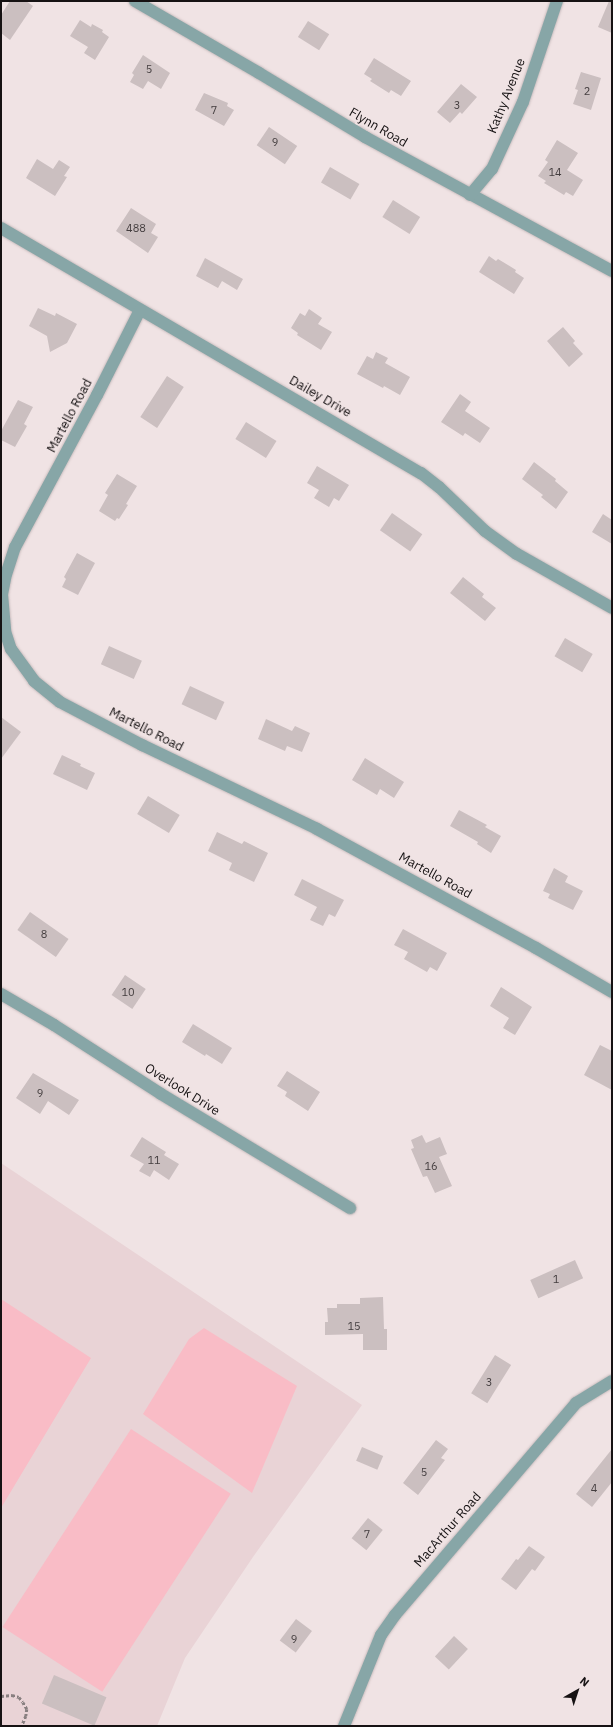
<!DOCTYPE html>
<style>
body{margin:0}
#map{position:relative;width:613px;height:1727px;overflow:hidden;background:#f0e3e4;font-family:"IBM Plex Sans",sans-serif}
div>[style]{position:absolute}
.built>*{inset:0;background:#e9d3d6}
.green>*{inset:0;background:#f9bcc6;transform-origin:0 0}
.building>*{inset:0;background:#cbbfc0;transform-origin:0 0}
.path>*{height:2.5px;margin-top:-1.25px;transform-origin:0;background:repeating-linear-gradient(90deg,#887f80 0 3px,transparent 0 5px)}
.roads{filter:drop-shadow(0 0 1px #c9bdbe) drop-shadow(0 0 1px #c9bdbe)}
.minor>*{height:12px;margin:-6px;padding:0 6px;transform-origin:6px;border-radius:6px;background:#87a6a7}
span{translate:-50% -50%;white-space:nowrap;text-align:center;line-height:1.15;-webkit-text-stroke:3.5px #f0e3e4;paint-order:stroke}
.number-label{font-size:11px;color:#433d3e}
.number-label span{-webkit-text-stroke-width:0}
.street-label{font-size:13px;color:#161213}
.frame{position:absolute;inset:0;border:2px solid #161213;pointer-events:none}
.north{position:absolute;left:557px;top:1671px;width:40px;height:40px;-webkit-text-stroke:3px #f0e3e4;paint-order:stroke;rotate:39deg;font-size:11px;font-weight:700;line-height:16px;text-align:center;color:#161213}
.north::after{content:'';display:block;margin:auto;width:14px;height:18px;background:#161213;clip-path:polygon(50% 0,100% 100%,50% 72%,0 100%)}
</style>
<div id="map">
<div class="built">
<i style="clip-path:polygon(1px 1163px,362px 1405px,253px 1557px,185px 1658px,157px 1726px,1px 1726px)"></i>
</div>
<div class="green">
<i style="clip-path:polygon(1px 1299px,91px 1358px,1px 1508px)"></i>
<i style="clip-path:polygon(204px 1328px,297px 1386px,252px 1493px,143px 1414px,189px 1339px)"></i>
<i style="left:131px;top:1429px;width:119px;height:236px;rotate:33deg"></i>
</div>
<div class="building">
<i style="clip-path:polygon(10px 1px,26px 1px,33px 6px,10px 40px,1px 33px,1px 15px)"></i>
<i style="clip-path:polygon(609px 1px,612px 1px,612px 33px,598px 27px)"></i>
<i style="clip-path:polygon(80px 20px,91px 27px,92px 24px,103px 30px,102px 32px,109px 37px,95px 60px,84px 53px,88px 47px,70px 36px)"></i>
<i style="left:308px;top:21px;width:25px;height:19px;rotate:32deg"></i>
<i style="clip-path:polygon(143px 55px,170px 73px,161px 89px,148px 81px,143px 89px,130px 82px,134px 75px,132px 73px)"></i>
<i style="clip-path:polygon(374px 58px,411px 81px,401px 96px,391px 90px,389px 93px,370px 81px,372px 79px,364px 74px)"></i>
<i style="clip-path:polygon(581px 72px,601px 78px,591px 110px,573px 104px,578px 90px,575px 89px)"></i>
<i style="clip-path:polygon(461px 84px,477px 97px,462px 114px,460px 112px,450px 123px,437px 112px)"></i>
<i style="clip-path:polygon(204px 93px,228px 103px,227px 106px,234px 110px,224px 126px,195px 110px)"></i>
<i style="left:269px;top:127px;width:34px;height:22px;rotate:34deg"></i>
<i style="clip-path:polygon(557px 140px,578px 153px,567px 170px,583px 180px,573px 196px,566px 192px,564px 195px,544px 183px,546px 181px,538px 176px,548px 162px,545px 160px)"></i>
<i style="clip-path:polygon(37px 159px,53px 169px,59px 160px,70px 167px,64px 176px,67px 177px,55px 196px,26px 178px)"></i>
<i style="left:330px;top:167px;width:34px;height:18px;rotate:30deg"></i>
<i style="left:393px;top:200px;width:32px;height:20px;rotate:32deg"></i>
<i style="clip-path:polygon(131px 208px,156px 224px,151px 233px,158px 237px,148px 253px,116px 231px)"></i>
<i style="clip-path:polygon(489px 256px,496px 261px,498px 259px,516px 270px,515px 272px,524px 278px,514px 294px,479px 272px)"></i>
<i style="clip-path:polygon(205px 258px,243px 279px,237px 290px,222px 281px,218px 288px,196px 276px)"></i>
<i style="clip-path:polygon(38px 308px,55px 316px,56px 313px,77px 324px,67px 343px,50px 352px,47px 336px,29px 326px)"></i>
<i style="clip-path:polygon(309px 309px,322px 318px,318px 324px,332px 332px,321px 350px,297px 335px,298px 333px,291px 328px,300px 313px,305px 316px)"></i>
<i style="clip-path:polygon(563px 327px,575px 341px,573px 343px,583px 354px,569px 367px,547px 341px)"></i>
<i style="clip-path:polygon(376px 352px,388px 358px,385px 363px,410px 377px,400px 395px,384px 386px,383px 388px,357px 374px,367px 356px,373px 359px)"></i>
<i style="left:167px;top:376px;width:20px;height:49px;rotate:33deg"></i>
<i style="clip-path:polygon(460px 394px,471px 402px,465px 411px,490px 428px,480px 443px,465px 433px,463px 436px,441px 422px)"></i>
<i style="clip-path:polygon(18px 400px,33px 407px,24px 424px,27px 426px,15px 447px,1px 440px,1px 431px)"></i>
<i style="left:246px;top:422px;width:36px;height:20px;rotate:32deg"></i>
<i style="clip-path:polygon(534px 462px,556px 479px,555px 481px,568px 492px,556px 509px,541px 497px,543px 495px,522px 479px)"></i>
<i style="clip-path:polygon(317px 466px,349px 485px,339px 501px,334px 498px,329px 507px,314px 498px,319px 490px,307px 483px)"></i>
<i style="clip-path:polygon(117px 474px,137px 486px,126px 504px,128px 505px,119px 519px,117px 518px,115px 521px,99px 511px,108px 495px,105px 493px)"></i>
<i style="left:392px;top:513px;width:37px;height:21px;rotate:35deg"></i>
<i style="clip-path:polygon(603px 514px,612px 520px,612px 544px,592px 532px)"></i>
<i style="clip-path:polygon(77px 553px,95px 563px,78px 595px,62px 587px,66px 579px,64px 577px)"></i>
<i style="clip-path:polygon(463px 577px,484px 594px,482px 597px,496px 608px,485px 621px,450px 593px)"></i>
<i style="left:565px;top:638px;width:32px;height:21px;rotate:30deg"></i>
<i style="left:109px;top:646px;width:36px;height:20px;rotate:24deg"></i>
<i style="left:190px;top:686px;width:38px;height:20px;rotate:25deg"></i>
<i style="clip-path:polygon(1px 717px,21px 732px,1px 759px)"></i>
<i style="clip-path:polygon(266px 719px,292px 731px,295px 726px,310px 733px,302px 752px,287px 746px,285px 751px,258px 739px)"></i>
<i style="clip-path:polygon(62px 755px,81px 764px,80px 766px,95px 773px,87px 790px,53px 774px)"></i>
<i style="clip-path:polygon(365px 758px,404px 782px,394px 798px,380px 789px,377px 795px,352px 780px)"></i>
<i style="left:148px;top:796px;width:37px;height:21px;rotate:31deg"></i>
<i style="clip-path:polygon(459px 810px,487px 825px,485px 827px,501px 836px,491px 853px,477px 844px,478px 842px,450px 826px)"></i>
<i style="clip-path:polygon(217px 832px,242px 844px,244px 841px,268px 853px,254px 882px,229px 870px,232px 863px,208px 851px)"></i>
<i style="clip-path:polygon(554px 868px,568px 876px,565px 882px,583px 891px,573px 910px,548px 898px,550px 894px,543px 891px)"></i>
<i style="clip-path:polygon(302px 879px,344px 900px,335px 917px,329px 914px,323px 926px,310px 920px,317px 907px,294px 895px)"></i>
<i style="left:30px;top:912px;width:47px;height:22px;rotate:35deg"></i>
<i style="clip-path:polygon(403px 929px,447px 953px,437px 971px,430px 967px,427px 972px,404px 959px,408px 952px,394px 945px)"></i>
<i style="left:125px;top:975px;width:25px;height:24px;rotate:34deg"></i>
<i style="clip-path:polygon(501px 987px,532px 1007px,515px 1035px,503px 1028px,509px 1018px,490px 1006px)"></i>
<i style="clip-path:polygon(193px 1024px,232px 1048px,222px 1064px,206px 1054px,205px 1056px,182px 1042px)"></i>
<i style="clip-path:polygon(600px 1045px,612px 1051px,612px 1090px,584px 1075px)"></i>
<i style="clip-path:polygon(287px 1071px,320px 1092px,308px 1111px,285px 1096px,287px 1092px,277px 1086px)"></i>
<i style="clip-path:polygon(33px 1073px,79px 1100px,69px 1115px,48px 1101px,40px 1114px,16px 1098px)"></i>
<i style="clip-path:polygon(422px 1135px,426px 1143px,440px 1137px,447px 1154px,439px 1157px,452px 1186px,435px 1193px,427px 1176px,423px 1177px,411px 1149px,414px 1148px,411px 1140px)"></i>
<i style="clip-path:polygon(142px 1137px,166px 1152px,164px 1155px,179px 1164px,169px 1180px,154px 1170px,150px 1177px,139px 1171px,144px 1164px,130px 1156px)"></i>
<i style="left:575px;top:1260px;width:20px;height:49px;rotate:66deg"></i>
<i style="clip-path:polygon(383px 1297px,384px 1329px,387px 1329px,387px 1350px,363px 1350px,363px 1334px,325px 1335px,325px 1322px,328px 1322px,327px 1308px,337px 1308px,337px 1304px,360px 1304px,360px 1298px)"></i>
<i style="left:495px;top:1355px;width:19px;height:45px;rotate:32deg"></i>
<i style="clip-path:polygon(436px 1440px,448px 1449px,441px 1458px,445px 1460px,418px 1495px,403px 1483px)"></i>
<i style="left:362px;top:1447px;width:23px;height:15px;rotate:23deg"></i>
<i style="clip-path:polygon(612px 1449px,612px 1482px,592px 1507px,576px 1494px)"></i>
<i style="left:368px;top:1518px;width:19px;height:26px;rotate:39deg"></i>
<i style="clip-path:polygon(529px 1546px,545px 1557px,535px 1571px,532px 1569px,516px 1590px,501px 1579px,516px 1559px,518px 1560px)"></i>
<i style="left:296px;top:1619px;width:20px;height:27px;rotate:37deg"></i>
<i style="left:454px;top:1636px;width:19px;height:28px;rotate:43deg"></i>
<i style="left:54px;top:1675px;width:57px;height:31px;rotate:23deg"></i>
</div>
<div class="path">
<i style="left:1px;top:1696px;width:11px;rotate:-5deg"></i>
<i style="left:12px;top:1695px;width:7px;rotate:16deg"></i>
<i style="left:19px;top:1697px;width:6px;rotate:51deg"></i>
<i style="left:23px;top:1702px;width:8px;rotate:60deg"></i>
<i style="left:27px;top:1709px;width:7px;rotate:98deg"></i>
<i style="left:26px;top:1716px;width:11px;rotate:112deg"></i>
</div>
<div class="roads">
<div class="minor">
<i style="left:135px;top:1px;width:143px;rotate:30.1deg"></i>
<i style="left:259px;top:73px;width:124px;rotate:31.1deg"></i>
<i style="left:365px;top:137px;width:281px;rotate:28.5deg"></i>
<i style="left:470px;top:195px;width:34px;rotate:-50deg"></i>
<i style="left:492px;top:169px;width:74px;rotate:-65.2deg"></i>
<i style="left:523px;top:102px;width:107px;rotate:-71.4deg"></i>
<i style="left:1px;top:228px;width:486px;rotate:30.3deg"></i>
<i style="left:421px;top:473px;width:23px;rotate:38deg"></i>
<i style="left:439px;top:487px;width:64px;rotate:43.7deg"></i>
<i style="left:485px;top:531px;width:39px;rotate:36deg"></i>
<i style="left:517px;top:554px;width:109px;rotate:29.6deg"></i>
<i style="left:140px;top:310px;width:95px;rotate:116.8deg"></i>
<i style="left:97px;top:395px;width:173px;rotate:118.3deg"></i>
<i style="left:15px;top:547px;width:28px;rotate:108deg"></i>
<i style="left:6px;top:574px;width:20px;rotate:101deg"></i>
<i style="left:2px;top:594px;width:37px;rotate:85deg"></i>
<i style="left:5px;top:631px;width:19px;rotate:72deg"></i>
<i style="left:11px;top:649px;width:39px;rotate:54deg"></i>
<i style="left:34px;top:681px;width:33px;rotate:39deg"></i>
<i style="left:60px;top:702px;width:93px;rotate:27.7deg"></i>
<i style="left:142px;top:745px;width:194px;rotate:25.6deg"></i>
<i style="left:317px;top:829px;width:249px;rotate:28.5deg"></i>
<i style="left:536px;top:948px;width:88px;rotate:30.1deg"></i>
<i style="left:1px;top:994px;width:61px;rotate:30.3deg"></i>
<i style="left:54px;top:1025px;width:127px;rotate:32.8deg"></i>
<i style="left:161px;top:1094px;width:221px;rotate:31.1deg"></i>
<i style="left:344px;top:1726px;width:98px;rotate:-67.9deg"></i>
<i style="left:381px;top:1635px;width:24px;rotate:-55deg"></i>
<i style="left:395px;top:1615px;width:279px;rotate:-49.5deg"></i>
<i style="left:576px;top:1403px;width:42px;rotate:-31.4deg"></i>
</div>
</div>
<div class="number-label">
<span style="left:149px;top:69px">5</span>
<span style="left:587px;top:91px">2</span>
<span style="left:457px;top:105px">3</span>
<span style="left:214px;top:110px">7</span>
<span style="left:275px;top:142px">9</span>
<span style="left:555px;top:172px">14</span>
<span style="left:136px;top:228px">488</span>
<span style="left:44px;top:934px">8</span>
<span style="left:128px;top:992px">10</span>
<span style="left:40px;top:1093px">9</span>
<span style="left:154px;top:1160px">11</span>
<span style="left:431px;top:1166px">16</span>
<span style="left:556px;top:1279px">1</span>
<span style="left:354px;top:1326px">15</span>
<span style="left:489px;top:1382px">3</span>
<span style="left:424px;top:1472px">5</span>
<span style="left:594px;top:1488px">4</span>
<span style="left:367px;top:1534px">7</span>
<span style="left:294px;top:1639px">9</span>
</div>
<div class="street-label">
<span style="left:507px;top:96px;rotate:-68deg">Kathy Avenue</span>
<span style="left:378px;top:128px;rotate:30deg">Flynn Road</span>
<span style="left:320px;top:397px;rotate:30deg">Dailey Drive</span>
<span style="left:70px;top:416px;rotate:-62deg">Martello Road</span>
<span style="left:146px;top:730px;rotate:27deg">Martello Road</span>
<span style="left:435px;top:876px;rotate:29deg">Martello Road</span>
<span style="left:182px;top:1090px;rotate:32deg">Overlook Drive</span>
<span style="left:448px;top:1530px;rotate:-49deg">MacArthur Road</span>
</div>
<div class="frame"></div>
<div class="north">N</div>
</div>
